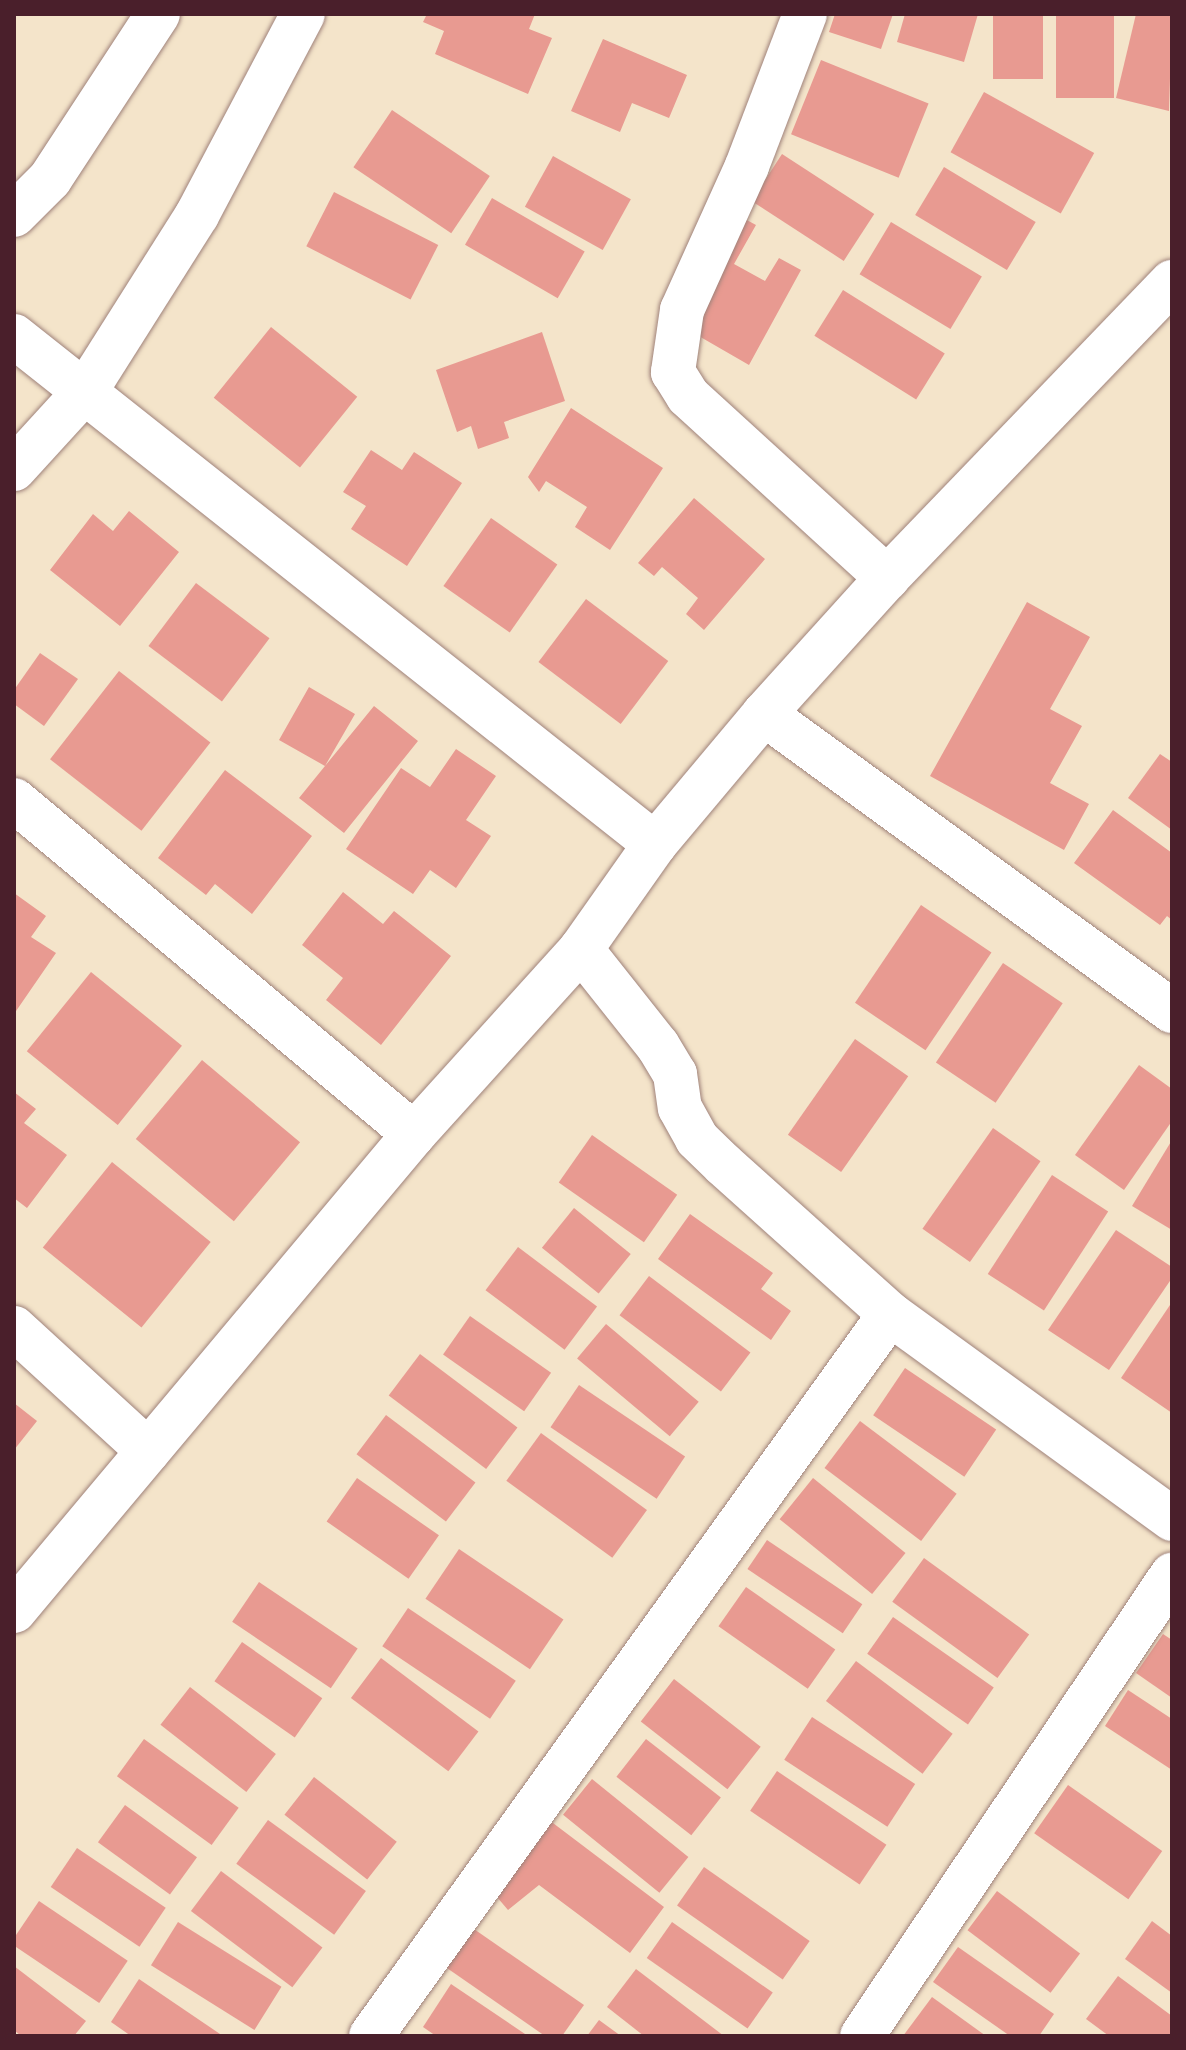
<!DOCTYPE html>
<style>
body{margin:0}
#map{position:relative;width:1186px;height:2050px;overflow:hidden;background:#f4e4ca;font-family:Cardo,serif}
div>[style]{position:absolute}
.building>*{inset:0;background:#e89a91;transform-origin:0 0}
.roads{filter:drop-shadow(0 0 2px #9f827a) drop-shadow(0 0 2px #9f827a)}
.minor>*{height:44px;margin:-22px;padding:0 22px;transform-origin:22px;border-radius:22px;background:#fff}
span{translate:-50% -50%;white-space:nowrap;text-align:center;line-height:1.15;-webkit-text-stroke:6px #fff;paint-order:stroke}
.frame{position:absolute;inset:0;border:16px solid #4a1f2b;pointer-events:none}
</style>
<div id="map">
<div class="building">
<i style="clip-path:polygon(427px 14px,535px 14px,529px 29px,552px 38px,528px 94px,435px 54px,444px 31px,423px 22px)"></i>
<i style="clip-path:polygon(835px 14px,893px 14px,881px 49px,829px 32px)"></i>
<i style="clip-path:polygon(905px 14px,978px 14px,964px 62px,897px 42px)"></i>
<i style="left:993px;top:14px;width:50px;height:65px"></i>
<i style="left:1056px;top:14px;width:58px;height:84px"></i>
<i style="clip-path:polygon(1136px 14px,1172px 14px,1169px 111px,1116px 98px)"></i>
<i style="clip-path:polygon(603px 39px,687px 75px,669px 118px,632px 103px,620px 132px,571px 111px)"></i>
<i style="left:821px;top:60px;width:116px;height:80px;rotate:22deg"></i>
<i style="left:984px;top:92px;width:126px;height:69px;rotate:29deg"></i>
<i style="left:392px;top:110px;width:118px;height:69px;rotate:34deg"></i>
<i style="left:782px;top:154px;width:110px;height:56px;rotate:33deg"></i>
<i style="left:553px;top:156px;width:89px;height:58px;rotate:29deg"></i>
<i style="left:944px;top:167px;width:107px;height:56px;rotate:31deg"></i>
<i style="left:334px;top:192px;width:117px;height:61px;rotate:27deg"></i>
<i style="left:492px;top:198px;width:107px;height:54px;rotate:30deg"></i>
<i style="clip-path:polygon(732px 212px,756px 225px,734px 264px,765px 281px,779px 258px,801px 270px,749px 365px,671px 320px)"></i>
<i style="left:891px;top:222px;width:106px;height:61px;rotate:31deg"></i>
<i style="left:843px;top:290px;width:120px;height:54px;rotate:32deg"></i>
<i style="left:271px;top:327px;width:111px;height:91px;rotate:39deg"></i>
<i style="clip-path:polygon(542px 332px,565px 401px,504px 422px,509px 438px,478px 449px,471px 426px,457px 432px,436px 370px)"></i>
<i style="clip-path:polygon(571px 408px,663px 468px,610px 550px,575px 527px,587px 507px,546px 481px,539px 492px,528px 477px)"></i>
<i style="clip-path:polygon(371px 450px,402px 470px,414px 452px,462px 483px,407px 566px,351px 529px,366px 506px,343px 492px)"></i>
<i style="clip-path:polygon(694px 498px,765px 559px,704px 630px,686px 614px,698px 598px,662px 567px,654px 576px,638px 563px)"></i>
<i style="clip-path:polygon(129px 511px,179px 552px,120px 626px,50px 570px,93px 514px,113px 531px)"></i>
<i style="left:491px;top:518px;width:81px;height:83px;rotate:35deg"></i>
<i style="left:196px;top:583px;width:92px;height:79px;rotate:37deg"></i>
<i style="left:586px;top:599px;width:103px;height:79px;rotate:37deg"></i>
<i style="clip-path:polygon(1027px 602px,1090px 637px,1050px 709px,1082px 726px,1050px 783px,1089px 804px,1064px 850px,930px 776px)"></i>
<i style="clip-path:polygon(40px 653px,78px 679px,44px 726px,14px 704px,14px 690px)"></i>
<i style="left:119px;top:671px;width:116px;height:112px;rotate:38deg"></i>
<i style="clip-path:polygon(309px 687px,355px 714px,325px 766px,374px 706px,418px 741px,344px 833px,299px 798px,325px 766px,279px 740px)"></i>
<i style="clip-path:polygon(456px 749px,496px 776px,466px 820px,491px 836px,456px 888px,430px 870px,413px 894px,346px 849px,401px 768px,430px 787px)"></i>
<i style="clip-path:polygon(1160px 754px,1172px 762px,1172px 830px,1128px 798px)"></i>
<i style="clip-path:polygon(225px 770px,312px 836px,252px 914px,215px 884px,206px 895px,158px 858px)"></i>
<i style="clip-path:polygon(1113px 810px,1172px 853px,1172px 920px,1167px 916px,1160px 925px,1074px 863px)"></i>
<i style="clip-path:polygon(343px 892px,383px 924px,394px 911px,451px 956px,381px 1045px,326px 1000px,343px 978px,302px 945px)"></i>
<i style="clip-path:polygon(14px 893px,46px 916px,31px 937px,56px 953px,14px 1014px)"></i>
<i style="left:921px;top:905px;width:85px;height:118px;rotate:34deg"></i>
<i style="left:1003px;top:963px;width:72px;height:120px;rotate:34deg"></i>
<i style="left:91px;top:972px;width:117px;height:102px;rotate:39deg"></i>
<i style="left:855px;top:1039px;width:65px;height:117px;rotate:35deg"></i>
<i style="left:202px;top:1060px;width:128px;height:103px;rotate:40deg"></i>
<i style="clip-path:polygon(1139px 1065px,1172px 1089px,1172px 1121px,1124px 1190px,1075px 1155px)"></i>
<i style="clip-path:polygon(14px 1092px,36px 1109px,24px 1123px,67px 1155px,27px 1208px,14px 1198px)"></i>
<i style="left:993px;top:1128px;width:58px;height:123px;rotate:35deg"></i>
<i style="left:592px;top:1135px;width:104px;height:58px;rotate:35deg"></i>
<i style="clip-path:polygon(1172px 1140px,1172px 1230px,1132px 1206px)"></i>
<i style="left:112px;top:1162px;width:127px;height:110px;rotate:39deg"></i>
<i style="left:1052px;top:1175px;width:67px;height:118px;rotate:33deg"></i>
<i style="left:574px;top:1208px;width:73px;height:51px;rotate:39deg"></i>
<i style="clip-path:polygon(690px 1214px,773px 1273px,761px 1289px,791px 1311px,771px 1340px,658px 1259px)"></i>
<i style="clip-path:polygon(1116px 1230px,1172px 1267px,1172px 1278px,1109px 1370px,1048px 1330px)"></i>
<i style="left:518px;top:1247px;width:99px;height:54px;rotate:37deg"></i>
<i style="left:649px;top:1276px;width:127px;height:49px;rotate:37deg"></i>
<i style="clip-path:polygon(1172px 1302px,1172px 1413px,1121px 1378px)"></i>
<i style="left:470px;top:1316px;width:99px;height:47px;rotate:35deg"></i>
<i style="left:606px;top:1324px;width:121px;height:45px;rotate:40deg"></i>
<i style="left:420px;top:1354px;width:122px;height:52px;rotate:37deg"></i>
<i style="left:905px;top:1368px;width:110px;height:57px;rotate:34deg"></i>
<i style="left:579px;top:1385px;width:128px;height:51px;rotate:34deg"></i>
<i style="clip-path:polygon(14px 1403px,37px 1421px,14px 1450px)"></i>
<i style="left:386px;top:1415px;width:112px;height:49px;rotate:37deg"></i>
<i style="left:860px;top:1421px;width:121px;height:59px;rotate:37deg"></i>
<i style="left:541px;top:1433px;width:131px;height:59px;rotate:36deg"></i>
<i style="left:357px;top:1478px;width:100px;height:53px;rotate:35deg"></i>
<i style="left:813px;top:1478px;width:119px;height:53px;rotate:39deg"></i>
<i style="left:767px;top:1540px;width:115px;height:35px;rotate:34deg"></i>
<i style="left:459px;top:1549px;width:126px;height:60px;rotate:34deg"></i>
<i style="left:924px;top:1558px;width:130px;height:54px;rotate:36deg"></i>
<i style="left:259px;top:1582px;width:119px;height:48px;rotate:34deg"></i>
<i style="left:746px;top:1587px;width:109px;height:48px;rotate:35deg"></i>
<i style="left:408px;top:1608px;width:130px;height:46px;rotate:34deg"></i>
<i style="left:893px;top:1617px;width:123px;height:45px;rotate:35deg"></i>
<i style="clip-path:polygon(1163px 1634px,1172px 1640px,1172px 1698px,1136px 1673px)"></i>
<i style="left:242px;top:1642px;width:98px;height:48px;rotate:35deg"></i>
<i style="left:381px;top:1658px;width:122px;height:50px;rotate:37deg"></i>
<i style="left:856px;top:1661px;width:121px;height:50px;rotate:37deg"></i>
<i style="left:674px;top:1679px;width:110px;height:54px;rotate:38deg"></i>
<i style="left:190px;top:1687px;width:109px;height:48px;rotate:38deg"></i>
<i style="clip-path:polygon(1128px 1690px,1172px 1719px,1172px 1770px,1105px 1726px)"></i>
<i style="left:812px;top:1717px;width:123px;height:51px;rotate:33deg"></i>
<i style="left:144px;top:1739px;width:117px;height:46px;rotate:36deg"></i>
<i style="left:646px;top:1739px;width:95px;height:48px;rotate:38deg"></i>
<i style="left:777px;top:1771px;width:132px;height:48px;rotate:34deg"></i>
<i style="left:314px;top:1777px;width:105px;height:48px;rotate:38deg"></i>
<i style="left:592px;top:1779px;width:124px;height:46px;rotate:39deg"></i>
<i style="left:1068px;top:1785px;width:115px;height:59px;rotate:35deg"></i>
<i style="left:125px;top:1805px;width:89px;height:46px;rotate:36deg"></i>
<i style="clip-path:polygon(545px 1817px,664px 1907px,630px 1953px,539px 1885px,508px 1910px,491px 1890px)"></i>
<i style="left:268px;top:1820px;width:121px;height:54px;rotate:36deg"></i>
<i style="left:77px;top:1848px;width:107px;height:47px;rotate:34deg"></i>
<i style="left:704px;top:1867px;width:129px;height:47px;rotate:35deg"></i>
<i style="left:221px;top:1871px;width:127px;height:50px;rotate:37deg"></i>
<i style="left:997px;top:1891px;width:104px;height:49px;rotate:37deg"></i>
<i style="left:39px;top:1901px;width:107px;height:51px;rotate:34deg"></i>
<i style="clip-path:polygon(1152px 1921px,1172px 1936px,1172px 1993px,1125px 1959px)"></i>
<i style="left:178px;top:1922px;width:122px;height:51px;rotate:32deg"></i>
<i style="left:672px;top:1922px;width:123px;height:44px;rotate:35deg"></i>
<i style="clip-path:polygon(471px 1927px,584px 2005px,562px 2036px,545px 2036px,444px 1966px)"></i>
<i style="clip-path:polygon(958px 1947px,1054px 2014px,1039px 2036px,1010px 2036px,933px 1982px)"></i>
<i style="clip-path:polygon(14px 1966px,86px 2021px,74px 2036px,21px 2036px,14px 2030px)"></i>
<i style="clip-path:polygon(636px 1969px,724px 2036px,644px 2036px,607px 2007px)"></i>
<i style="clip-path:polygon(1118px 1976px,1172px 2016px,1172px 2036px,1109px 2036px,1086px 2019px)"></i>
<i style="clip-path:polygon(139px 1979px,223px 2036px,131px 2036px,111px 2022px)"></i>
<i style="clip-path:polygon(451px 1984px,528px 2036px,436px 2036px,423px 2027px)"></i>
<i style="clip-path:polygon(932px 1997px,986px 2036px,903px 2036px)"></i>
<i style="clip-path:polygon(599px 2020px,621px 2036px,587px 2036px)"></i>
</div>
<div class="roads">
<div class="minor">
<i style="left:805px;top:14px;width:163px;rotate:110.9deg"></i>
<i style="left:747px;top:166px;width:158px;rotate:114.3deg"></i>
<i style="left:682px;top:310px;width:63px;rotate:98.3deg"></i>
<i style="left:673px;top:372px;width:28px;rotate:58deg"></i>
<i style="left:688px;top:396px;width:270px;rotate:42.4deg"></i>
<i style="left:14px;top:215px;width:51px;rotate:-45deg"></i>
<i style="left:50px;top:179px;width:197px;rotate:-56.8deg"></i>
<i style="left:14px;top:336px;width:818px;rotate:38.4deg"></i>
<i style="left:14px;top:469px;width:108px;rotate:-47.6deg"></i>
<i style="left:87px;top:389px;width:206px;rotate:-57.7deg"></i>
<i style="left:197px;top:215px;width:227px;rotate:-62.2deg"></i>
<i style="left:764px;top:714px;width:505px;rotate:36.05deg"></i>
<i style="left:14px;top:800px;width:521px;rotate:39.86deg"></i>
<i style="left:581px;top:949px;width:124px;rotate:51.6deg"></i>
<i style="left:658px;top:1046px;width:33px;rotate:59deg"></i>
<i style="left:675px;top:1074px;width:34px;rotate:82deg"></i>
<i style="left:680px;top:1108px;width:35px;rotate:61deg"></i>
<i style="left:697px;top:1139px;width:37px;rotate:44deg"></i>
<i style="left:724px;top:1165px;width:223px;rotate:41.9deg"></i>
<i style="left:890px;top:1314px;width:349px;rotate:36deg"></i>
<i style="left:14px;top:1328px;width:182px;rotate:42.5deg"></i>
<i style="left:14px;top:1611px;width:623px;rotate:-50.02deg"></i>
<i style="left:414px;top:1134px;width:249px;rotate:-47.9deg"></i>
<i style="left:581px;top:949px;width:128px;rotate:-54.8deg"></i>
<i style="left:655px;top:844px;width:170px;rotate:-50deg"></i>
<i style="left:764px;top:714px;width:183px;rotate:-47.9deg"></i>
<i style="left:887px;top:578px;width:411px;rotate:-46.1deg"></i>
<i style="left:371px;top:2036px;width:889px;rotate:-54.29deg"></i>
<i style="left:862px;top:2036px;width:556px;rotate:-56.08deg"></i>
</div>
</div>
<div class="frame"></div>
</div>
